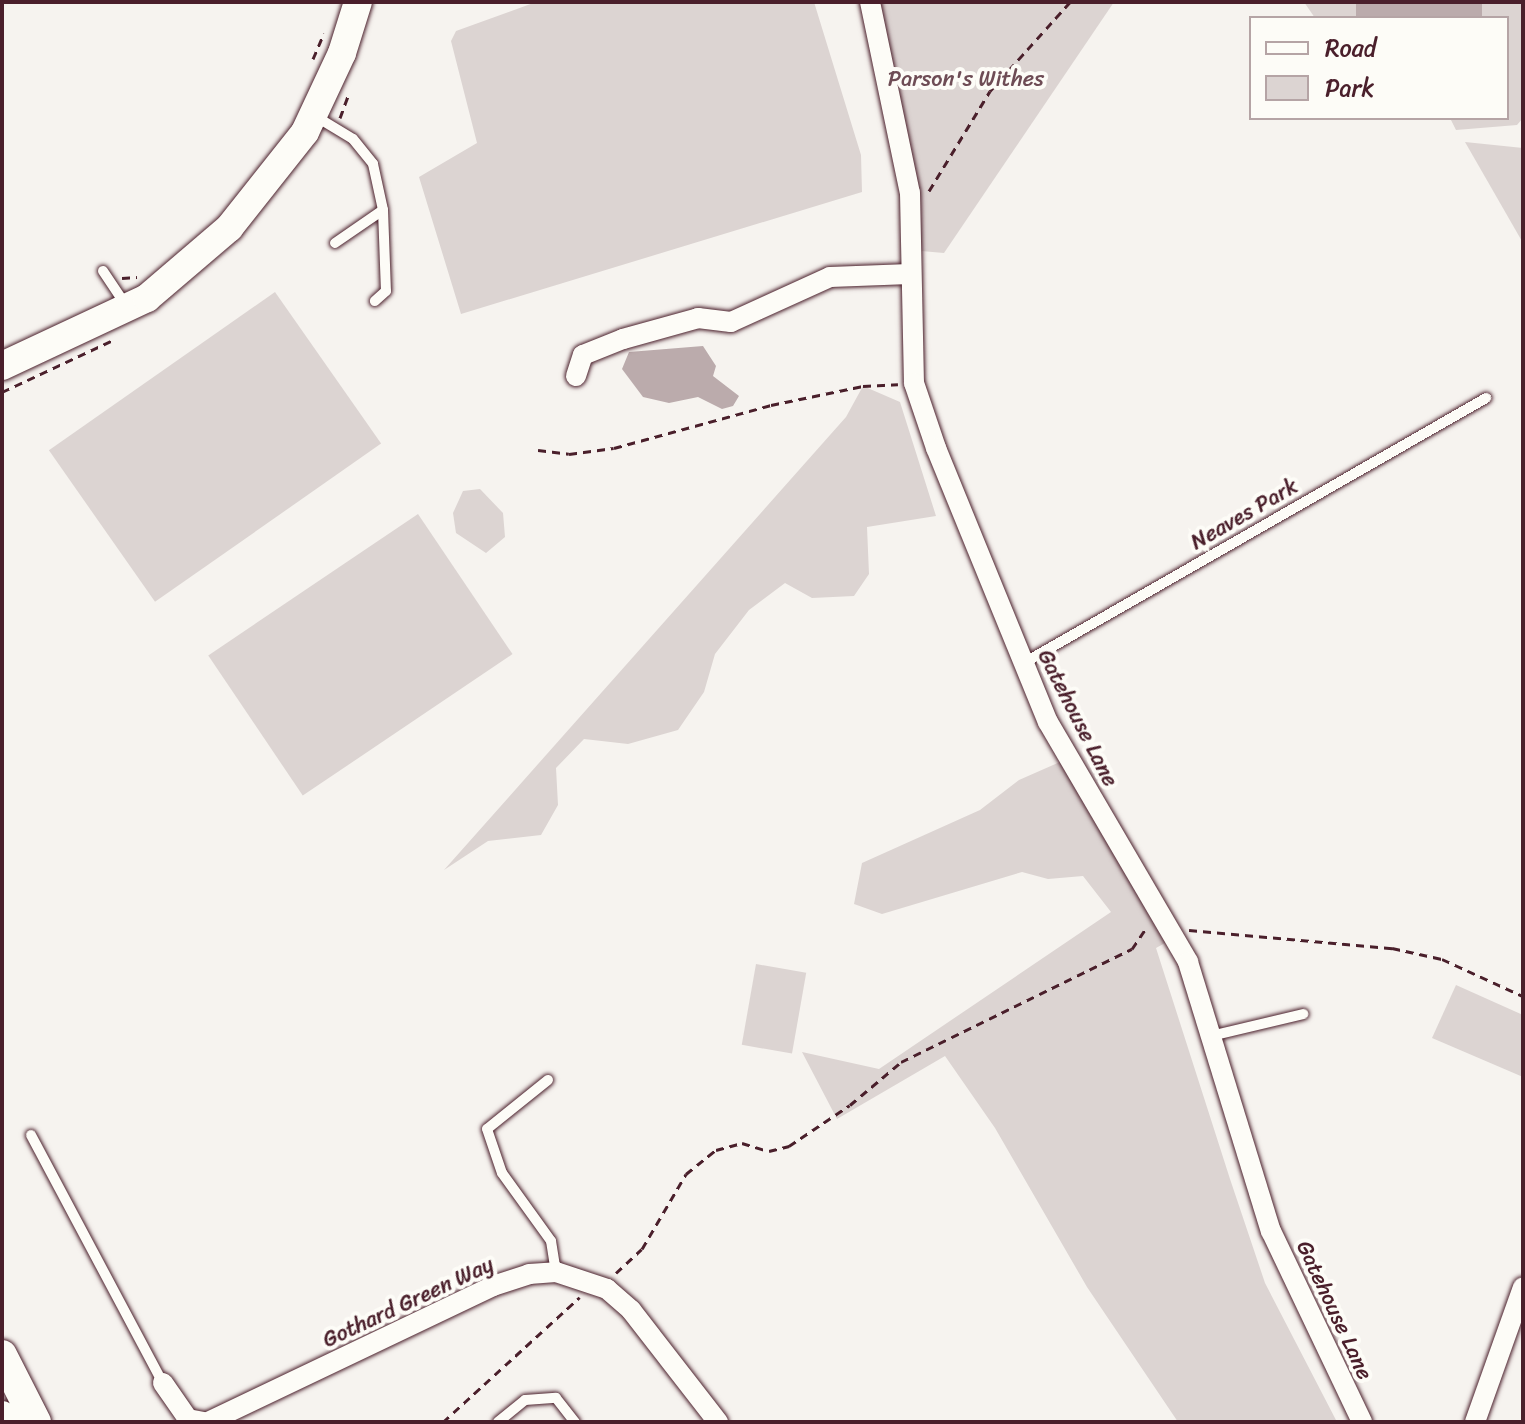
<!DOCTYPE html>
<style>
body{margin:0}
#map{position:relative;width:1525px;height:1424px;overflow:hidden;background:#f6f3ef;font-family:Sriracha,sans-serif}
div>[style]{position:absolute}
.green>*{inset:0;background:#dcd4d2;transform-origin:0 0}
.water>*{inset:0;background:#bbabac;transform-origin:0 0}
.path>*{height:3px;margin-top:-1.5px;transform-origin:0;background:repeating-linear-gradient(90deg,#4a1f2b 0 8px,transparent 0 14px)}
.roads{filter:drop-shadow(0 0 2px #4a1f2b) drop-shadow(0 0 2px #4a1f2b)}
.lane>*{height:10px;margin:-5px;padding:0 5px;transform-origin:5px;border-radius:5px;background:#fdfcf7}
.street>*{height:20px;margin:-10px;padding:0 10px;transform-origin:10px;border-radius:10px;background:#fdfcf7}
.secondary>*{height:28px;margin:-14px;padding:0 14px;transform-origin:14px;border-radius:14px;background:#fdfcf7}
.primary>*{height:30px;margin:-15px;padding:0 15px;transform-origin:15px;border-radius:15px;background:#fdfcf7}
span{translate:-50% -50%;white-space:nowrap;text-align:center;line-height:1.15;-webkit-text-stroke:8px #fdfcf7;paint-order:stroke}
.park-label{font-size:22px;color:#6e4c55}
.street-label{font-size:22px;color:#4a1f2b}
.frame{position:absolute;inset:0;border:4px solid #4a1f2b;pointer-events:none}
.legend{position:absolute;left:1249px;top:16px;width:260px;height:104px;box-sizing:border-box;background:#fdfcf7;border:2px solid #b5a4a5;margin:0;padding:10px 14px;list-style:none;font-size:24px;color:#4a1f2b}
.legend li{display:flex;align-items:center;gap:16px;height:40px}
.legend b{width:40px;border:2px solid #b5a4a5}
</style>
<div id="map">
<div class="green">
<i style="clip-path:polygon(536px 2px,814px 2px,861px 155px,862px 192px,461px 314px,419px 177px,477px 143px,451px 41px,456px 31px)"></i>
<i style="clip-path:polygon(870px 2px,1114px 2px,944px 253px,921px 251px)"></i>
<i style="clip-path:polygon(1304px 2px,1523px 2px,1523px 118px,1517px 125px,1456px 130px,1450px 118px,1507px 118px,1507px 18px,1315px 18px)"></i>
<i style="clip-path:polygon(1465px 142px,1523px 148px,1523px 243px)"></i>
<i style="left:275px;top:292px;width:185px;height:276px;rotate:55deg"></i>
<i style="clip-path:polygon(863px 386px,900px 402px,936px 516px,867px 527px,869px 574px,854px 596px,812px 598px,785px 583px,749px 610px,715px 654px,704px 692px,678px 730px,628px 744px,584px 739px,556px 768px,558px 805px,541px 835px,488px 841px,444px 870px,846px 417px)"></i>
<i style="clip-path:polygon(480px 489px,503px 513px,505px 537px,486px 553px,456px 533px,453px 513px,463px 491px)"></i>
<i style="left:418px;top:514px;width:169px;height:253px;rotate:56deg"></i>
<i style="clip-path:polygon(1069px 758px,1174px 938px,1156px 948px,1230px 1179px,1265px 1283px,1337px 1422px,1178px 1422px,1087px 1287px,995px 1128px,945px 1056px,837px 1119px,802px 1052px,879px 1069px,1111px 912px,1083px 876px,1048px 879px,1022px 872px,882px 914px,854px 904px,862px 863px,980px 810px,1019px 780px)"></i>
<i style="left:756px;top:964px;width:51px;height:82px;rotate:10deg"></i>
<i style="clip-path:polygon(1456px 985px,1523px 1015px,1523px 1077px,1432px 1038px)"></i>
</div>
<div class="water">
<i style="left:1356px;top:2px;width:126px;height:16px"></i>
<i style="clip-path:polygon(703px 346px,716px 366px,713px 376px,739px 396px,733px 406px,722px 409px,698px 397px,669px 403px,643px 397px,622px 369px,629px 352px)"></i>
</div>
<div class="path">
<i style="left:313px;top:59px;width:28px;rotate:-67deg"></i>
<i style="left:340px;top:118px;width:23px;rotate:-70deg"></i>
<i style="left:929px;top:191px;width:117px;rotate:-58.6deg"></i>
<i style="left:990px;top:91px;width:120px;rotate:-48deg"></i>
<i style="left:122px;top:278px;width:15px;rotate:-4deg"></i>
<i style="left:2px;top:392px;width:123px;rotate:-25.1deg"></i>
<i style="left:538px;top:450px;width:31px;rotate:7deg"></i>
<i style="left:569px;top:454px;width:45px;rotate:-7.6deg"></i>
<i style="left:614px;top:448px;width:163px;rotate:-15.3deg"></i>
<i style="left:771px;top:405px;width:94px;rotate:-11.7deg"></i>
<i style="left:863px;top:386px;width:35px;rotate:-3deg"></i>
<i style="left:1189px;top:930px;width:204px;rotate:5.1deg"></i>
<i style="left:1392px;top:948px;width:51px;rotate:12.4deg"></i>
<i style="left:1442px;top:959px;width:89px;rotate:24.6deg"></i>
<i style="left:616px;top:1273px;width:35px;rotate:-43deg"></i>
<i style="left:642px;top:1249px;width:87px;rotate:-59.6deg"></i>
<i style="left:686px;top:1174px;width:38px;rotate:-39deg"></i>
<i style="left:716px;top:1150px;width:27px;rotate:-15deg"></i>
<i style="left:742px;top:1143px;width:28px;rotate:17deg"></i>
<i style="left:769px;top:1151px;width:21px;rotate:-14deg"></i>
<i style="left:789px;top:1146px;width:73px;rotate:-33.9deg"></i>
<i style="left:850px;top:1105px;width:67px;rotate:-40.1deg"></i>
<i style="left:901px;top:1062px;width:257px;rotate:-26.1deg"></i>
<i style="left:1132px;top:949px;width:27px;rotate:-56deg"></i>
<i style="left:443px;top:1422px;width:185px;rotate:-42.4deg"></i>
</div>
<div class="roads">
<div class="lane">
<i style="left:315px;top:116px;width:44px;rotate:31.2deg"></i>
<i style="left:353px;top:139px;width:32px;rotate:51deg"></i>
<i style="left:373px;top:164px;width:47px;rotate:77.7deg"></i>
<i style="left:383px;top:210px;width:81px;rotate:87.9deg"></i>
<i style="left:386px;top:291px;width:15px;rotate:138deg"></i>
<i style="left:335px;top:243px;width:58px;rotate:-34.5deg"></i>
<i style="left:103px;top:271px;width:43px;rotate:56.3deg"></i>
<i style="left:1022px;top:664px;width:535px;rotate:-29.82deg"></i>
<i style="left:1211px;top:1036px;width:95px;rotate:-13.4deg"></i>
<i style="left:548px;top:1080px;width:78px;rotate:141.2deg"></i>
<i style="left:487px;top:1129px;width:46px;rotate:71.2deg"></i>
<i style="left:502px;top:1173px;width:84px;rotate:54.2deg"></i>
<i style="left:551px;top:1241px;width:31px;rotate:81deg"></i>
<i style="left:31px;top:1135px;width:281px;rotate:62deg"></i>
<i style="left:498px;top:1422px;width:35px;rotate:-39deg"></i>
<i style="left:525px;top:1400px;width:31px;rotate:-4deg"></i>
<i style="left:556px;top:1398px;width:31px;rotate:52deg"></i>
</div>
<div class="street">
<i style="left:870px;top:2px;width:195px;rotate:78.2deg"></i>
<i style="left:910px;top:193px;width:190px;rotate:88.8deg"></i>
<i style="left:914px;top:383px;width:69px;rotate:71.3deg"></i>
<i style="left:936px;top:448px;width:296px;rotate:67.8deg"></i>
<i style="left:1048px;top:722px;width:278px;rotate:59.7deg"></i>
<i style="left:1188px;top:962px;width:282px;rotate:72.9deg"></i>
<i style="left:1271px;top:1231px;width:212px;rotate:64.5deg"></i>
<i style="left:576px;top:376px;width:22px;rotate:-72deg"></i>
<i style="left:583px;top:355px;width:43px;rotate:-21.8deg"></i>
<i style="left:623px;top:339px;width:78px;rotate:-15.6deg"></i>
<i style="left:698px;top:318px;width:33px;rotate:7deg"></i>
<i style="left:731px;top:322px;width:109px;rotate:-24.4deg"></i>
<i style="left:830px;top:277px;width:80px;rotate:-2.1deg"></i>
<i style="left:163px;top:1383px;width:44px;rotate:55.2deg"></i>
<i style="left:188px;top:1419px;width:16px;rotate:11deg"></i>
<i style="left:208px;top:1422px;width:316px;rotate:-25.5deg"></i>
<i style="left:493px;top:1286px;width:38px;rotate:-18deg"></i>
<i style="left:529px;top:1274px;width:27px;rotate:-4deg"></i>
<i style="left:556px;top:1272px;width:54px;rotate:18.4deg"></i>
<i style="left:607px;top:1289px;width:32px;rotate:41deg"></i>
<i style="left:631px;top:1310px;width:142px;rotate:52.2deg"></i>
<i style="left:1475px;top:1422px;width:143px;rotate:-70.4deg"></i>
</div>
<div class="secondary">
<i style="left:2px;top:366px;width:160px;rotate:-25.1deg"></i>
<i style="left:147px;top:298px;width:108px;rotate:-40.5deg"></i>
<i style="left:229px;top:228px;width:122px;rotate:-51.6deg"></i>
<i style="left:305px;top:132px;width:87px;rotate:-64.9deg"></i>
<i style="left:342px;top:53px;width:53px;rotate:-72.6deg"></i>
</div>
<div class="primary">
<i style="left:2px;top:1355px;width:75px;rotate:63.1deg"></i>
<i style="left:2px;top:1416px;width:7px;rotate:63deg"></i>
</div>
</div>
<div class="park-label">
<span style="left:966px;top:79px">Parson's Withes</span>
</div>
<div class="street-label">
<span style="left:1244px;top:514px;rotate:-30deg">Neaves Park</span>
<span style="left:1078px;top:718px;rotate:63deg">Gatehouse Lane</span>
<span style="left:408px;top:1302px;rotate:-25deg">Gothard Green Way</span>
<span style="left:1335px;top:1310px;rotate:65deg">Gatehouse Lane</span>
</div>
<div class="frame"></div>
<ul class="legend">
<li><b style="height:10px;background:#fdfcf7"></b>Road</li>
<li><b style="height:22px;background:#dcd4d2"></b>Park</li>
</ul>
</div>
